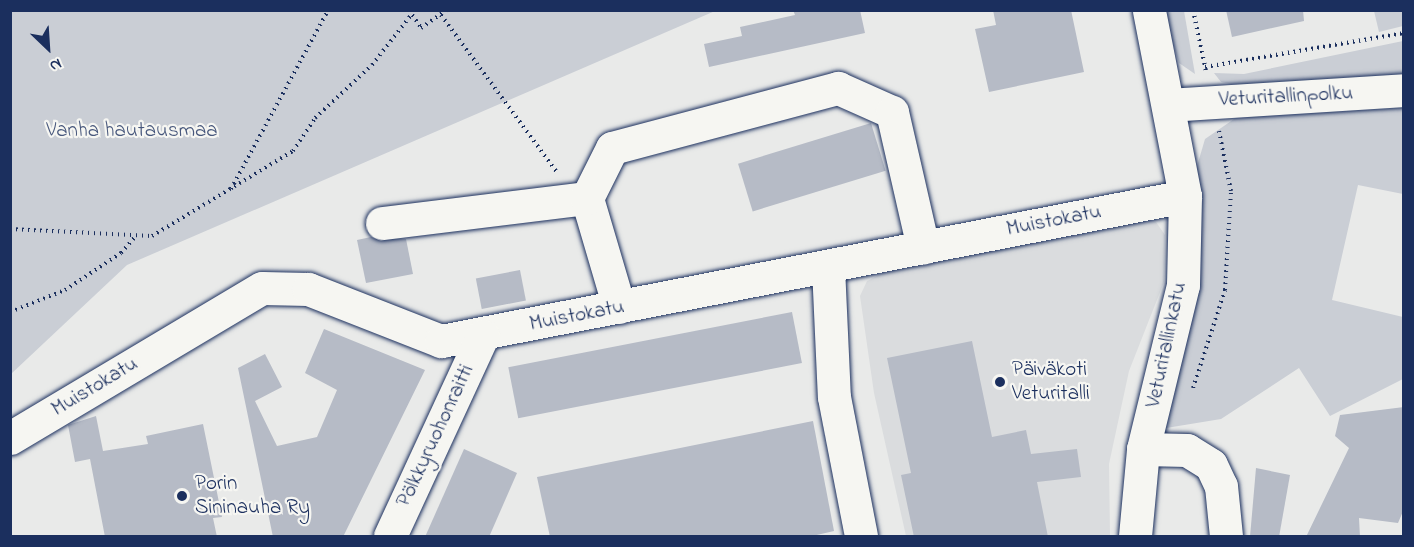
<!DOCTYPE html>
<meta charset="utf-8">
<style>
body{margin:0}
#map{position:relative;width:1414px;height:547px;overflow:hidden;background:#e9eae9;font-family:"Indie Flower",sans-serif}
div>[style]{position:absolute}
.built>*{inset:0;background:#dadcde}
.green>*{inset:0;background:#caced5}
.building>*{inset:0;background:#b6bbc6;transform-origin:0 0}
.path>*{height:4px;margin-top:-2px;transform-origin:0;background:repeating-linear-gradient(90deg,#1b2f5e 0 1.5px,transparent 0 6px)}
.roads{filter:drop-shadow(0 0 2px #1b2f5e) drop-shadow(0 0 2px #1b2f5e)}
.minor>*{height:33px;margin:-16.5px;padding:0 16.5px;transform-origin:16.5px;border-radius:16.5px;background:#f6f6f2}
.dots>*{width:16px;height:16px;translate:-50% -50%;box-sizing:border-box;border:3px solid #f6f6f2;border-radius:50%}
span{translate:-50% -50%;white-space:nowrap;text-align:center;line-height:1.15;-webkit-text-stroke:4.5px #f6f6f2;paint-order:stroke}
.street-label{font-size:21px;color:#1b2f5e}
.park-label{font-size:21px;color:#47577c}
.poi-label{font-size:21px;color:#1b2f5e}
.left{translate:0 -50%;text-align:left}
.frame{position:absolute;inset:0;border:12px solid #1b2f5e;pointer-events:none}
.north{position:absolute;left:18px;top:18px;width:60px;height:60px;-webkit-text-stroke:4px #f6f6f2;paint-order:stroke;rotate:155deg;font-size:16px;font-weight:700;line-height:24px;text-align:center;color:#1b2f5e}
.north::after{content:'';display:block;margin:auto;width:21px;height:27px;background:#1b2f5e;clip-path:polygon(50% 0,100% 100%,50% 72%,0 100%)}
</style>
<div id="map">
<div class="built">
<i style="clip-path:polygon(1138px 219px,1156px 222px,1165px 235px,1164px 282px,1129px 371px,1109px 464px,1110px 536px,906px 536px,874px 393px,860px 296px,867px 281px,887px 271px)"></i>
</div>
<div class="green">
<i style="clip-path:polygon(11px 10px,715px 10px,715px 11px,127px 265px,11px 374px)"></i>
<i style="clip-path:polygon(1163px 11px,1184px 11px,1195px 74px,1179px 63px)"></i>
<i style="clip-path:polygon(1374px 11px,1403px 11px,1403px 26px,1379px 32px)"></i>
<i style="clip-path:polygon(1403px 41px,1403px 80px,1241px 86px,1221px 82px,1214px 73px,1244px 74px)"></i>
<i style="clip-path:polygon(1403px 108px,1403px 194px,1358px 185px,1332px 300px,1403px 317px,1403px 379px,1330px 416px,1299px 368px,1221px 419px,1160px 429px,1193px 180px,1205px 139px,1237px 117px)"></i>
</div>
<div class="building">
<i style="clip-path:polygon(793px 10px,860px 10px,865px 33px,709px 67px,704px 44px,742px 36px,740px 27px,795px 15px)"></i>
<i style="clip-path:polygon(993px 10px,1071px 10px,1084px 72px,989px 92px,975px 29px,996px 25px)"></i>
<i style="clip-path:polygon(1226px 10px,1303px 10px,1304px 21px,1232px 37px)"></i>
<i style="left:871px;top:123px;width:50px;height:139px;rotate:73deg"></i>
<i style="clip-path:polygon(371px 237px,406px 239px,413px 274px,366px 283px,357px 240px)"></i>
<i style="left:520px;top:270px;width:31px;height:45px;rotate:79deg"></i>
<i style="left:792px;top:312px;width:52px;height:289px;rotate:79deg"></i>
<i style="clip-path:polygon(324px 329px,425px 370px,343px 537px,273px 537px,238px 368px,265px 354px,282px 387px,255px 401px,277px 446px,317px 437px,337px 390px,305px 373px)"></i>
<i style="clip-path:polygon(972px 341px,992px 437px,1026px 430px,1031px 454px,1077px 449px,1081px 477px,1037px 482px,1048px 537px,914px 537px,901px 475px,911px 473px,887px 358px)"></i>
<i style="clip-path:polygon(1404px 407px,1404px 509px,1398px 523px,1359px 518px,1360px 537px,1306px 537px,1349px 448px,1335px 436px,1340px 415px)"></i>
<i style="clip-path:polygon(96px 416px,103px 451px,148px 444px,146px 436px,203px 424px,222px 517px,213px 518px,217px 537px,105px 537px,90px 459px,75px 462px,68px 425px)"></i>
<i style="clip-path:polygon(813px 421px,834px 531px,808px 537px,550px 537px,537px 477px)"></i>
<i style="clip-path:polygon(464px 449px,517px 473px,489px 537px,425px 537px)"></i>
<i style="clip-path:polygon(1256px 468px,1290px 475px,1279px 537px,1250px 537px)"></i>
</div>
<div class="path">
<i style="left:409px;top:10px;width:22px;rotate:56deg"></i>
<i style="left:421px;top:28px;width:32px;rotate:-35deg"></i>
<i style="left:1193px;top:10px;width:62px;rotate:78deg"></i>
<i style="left:441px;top:15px;width:194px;rotate:53.6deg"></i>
<i style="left:1205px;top:67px;width:202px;rotate:-9.7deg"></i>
<i style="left:231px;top:189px;width:204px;rotate:-61.5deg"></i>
<i style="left:10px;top:229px;width:142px;rotate:2.8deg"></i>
<i style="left:152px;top:236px;width:165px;rotate:-31.1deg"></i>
<i style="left:293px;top:151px;width:40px;rotate:-56deg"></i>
<i style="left:315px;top:118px;width:78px;rotate:-42.9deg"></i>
<i style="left:372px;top:65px;width:65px;rotate:-51.9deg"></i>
<i style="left:10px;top:312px;width:59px;rotate:-21.8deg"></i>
<i style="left:65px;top:290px;width:67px;rotate:-33.5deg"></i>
<i style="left:121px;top:253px;width:23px;rotate:-49deg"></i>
<i style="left:1193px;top:388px;width:103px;rotate:-71.9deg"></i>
<i style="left:1225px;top:290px;width:99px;rotate:-86.5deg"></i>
<i style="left:1231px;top:191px;width:61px;rotate:-101.3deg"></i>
</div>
<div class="roads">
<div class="minor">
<i style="left:1168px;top:105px;width:236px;rotate:-3.6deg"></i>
<i style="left:382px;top:223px;width:207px;rotate:-7deg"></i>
<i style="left:828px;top:267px;width:130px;rotate:87.4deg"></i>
<i style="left:834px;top:397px;width:142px;rotate:79deg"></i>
<i style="left:619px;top:307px;width:114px;rotate:-106.4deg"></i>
<i style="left:587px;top:198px;width:56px;rotate:-63.4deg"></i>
<i style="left:612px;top:148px;width:234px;rotate:-14.9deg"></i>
<i style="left:838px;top:88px;width:59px;rotate:24deg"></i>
<i style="left:892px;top:112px;width:139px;rotate:77.1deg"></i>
<i style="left:10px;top:438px;width:293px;rotate:-30.8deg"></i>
<i style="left:262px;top:288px;width:46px;rotate:1.2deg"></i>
<i style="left:308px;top:289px;width:143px;rotate:21.4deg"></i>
<i style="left:441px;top:341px;width:758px;rotate:-11.03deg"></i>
<i style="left:1143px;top:449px;width:44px;rotate:1.3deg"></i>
<i style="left:1187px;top:450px;width:28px;rotate:32deg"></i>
<i style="left:1211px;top:465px;width:23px;rotate:65deg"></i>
<i style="left:1221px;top:486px;width:50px;rotate:84.3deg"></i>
<i style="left:390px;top:536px;width:221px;rotate:-65.2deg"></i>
<i style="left:1135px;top:536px;width:87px;rotate:-84.7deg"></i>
<i style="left:1143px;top:449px;width:169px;rotate:-76.3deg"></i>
<i style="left:1183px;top:285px;width:89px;rotate:-88.7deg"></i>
<i style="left:1185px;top:196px;width:189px;rotate:-101deg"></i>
</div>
</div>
<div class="dots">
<i style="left:1000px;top:382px;background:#1b2f5e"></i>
<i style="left:182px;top:496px;background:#1b2f5e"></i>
</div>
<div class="street-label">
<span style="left:1286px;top:97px;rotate:-3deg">Veturitallinpolku</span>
<span style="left:1054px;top:221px;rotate:-11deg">Muistokatu</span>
<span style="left:577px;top:316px;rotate:-11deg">Muistokatu</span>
<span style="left:1167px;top:345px;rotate:-78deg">Veturitallinkatu</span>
<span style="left:95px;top:387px;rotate:-31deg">Muistokatu</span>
<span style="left:436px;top:436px;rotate:-65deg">Pölkkyruohonraitti</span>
</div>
<div class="park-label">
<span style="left:132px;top:131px">Vanha hautausmaa</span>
</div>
<div class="poi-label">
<span class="left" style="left:1012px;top:382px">Päiväkoti<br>Veturitalli</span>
<span class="left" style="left:195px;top:496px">Porin<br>Sininauha Ry</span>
</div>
<div class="frame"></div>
<div class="north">N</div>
</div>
